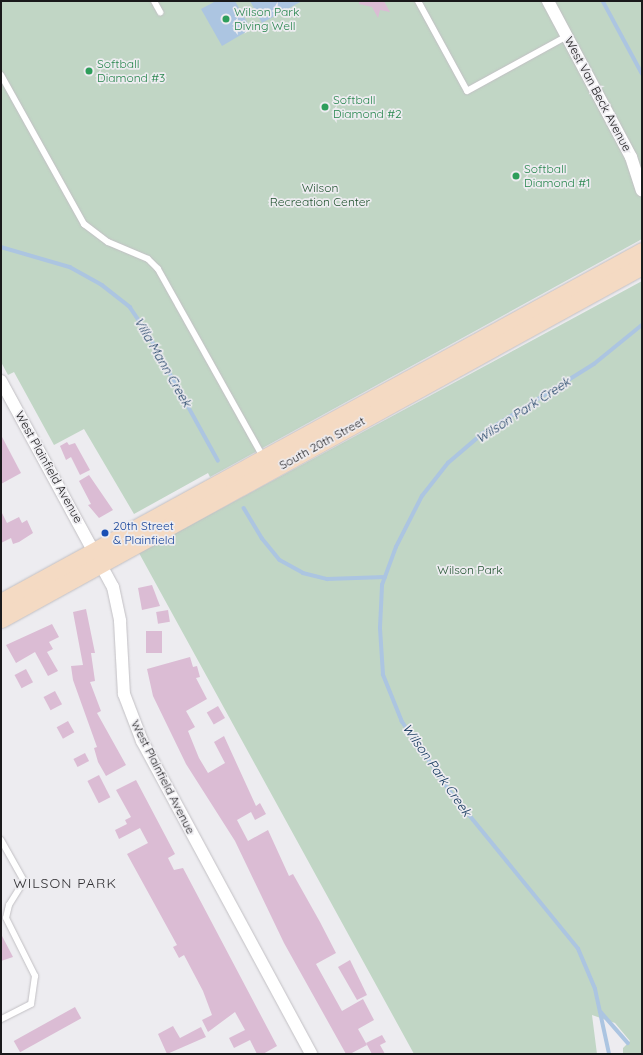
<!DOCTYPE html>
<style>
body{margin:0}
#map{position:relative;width:643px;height:1055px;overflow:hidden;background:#edecf0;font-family:Quicksand,sans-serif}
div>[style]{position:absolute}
.green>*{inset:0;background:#c1d6c5}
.water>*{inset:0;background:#acc5e1}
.stream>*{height:3.5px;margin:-1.75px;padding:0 1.75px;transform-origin:1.75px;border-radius:1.75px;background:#acc5e1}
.building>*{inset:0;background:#dbbcd4;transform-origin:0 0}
.roads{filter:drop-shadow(0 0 1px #c2c0c4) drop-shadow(0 0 1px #c2c0c4)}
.lane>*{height:6px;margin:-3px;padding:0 3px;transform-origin:3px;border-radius:3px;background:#fff}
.street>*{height:12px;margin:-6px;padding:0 6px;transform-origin:6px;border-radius:6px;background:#fff}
.secondary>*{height:17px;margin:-8.5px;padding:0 8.5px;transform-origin:8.5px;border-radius:8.5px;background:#f4dac3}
.dots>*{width:11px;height:11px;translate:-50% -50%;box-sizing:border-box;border:2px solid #edecf0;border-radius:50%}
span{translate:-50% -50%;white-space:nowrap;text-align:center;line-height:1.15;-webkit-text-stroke:3.5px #edecf0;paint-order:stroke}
.leisure-label{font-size:12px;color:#27864d}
.left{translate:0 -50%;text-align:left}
.street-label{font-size:12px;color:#1a191b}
.park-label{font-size:12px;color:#225330}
.transit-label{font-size:12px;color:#164399}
.water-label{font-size:13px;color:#0f345a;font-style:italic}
.quarter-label{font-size:14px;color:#323134;letter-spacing:1px}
.frame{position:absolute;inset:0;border:2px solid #1a191b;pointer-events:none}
</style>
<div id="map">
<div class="green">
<i style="clip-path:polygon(1px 1px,642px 1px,642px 239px,210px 477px,208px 473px,134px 514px,84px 429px,54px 445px,14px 372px,8px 375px,1px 362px)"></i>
<i style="clip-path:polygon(642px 281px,642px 1054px,623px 1054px,623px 1048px,630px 1041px,615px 1023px,592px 1015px,597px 1054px,414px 1054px,139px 553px)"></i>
</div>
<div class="water">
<i style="clip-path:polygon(216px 1px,235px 1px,251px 29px,222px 46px,201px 9px)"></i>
<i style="clip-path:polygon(250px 1px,302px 1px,262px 23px)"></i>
</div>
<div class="stream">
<i style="left:603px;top:1px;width:82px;rotate:61.6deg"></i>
<i style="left:1px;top:247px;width:72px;rotate:16.2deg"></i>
<i style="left:70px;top:267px;width:37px;rotate:29deg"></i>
<i style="left:102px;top:285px;width:36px;rotate:38deg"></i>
<i style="left:130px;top:307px;width:36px;rotate:56deg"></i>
<i style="left:150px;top:337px;width:141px;rotate:61.1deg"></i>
<i style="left:244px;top:508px;width:35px;rotate:59deg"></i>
<i style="left:262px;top:538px;width:28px;rotate:51deg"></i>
<i style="left:280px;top:560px;width:26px;rotate:29deg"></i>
<i style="left:303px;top:573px;width:25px;rotate:14deg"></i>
<i style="left:327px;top:579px;width:58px;rotate:-2deg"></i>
<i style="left:601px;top:1012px;width:41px;rotate:48.9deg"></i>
<i style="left:609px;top:1054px;width:66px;rotate:-102.2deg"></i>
<i style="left:595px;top:989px;width:43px;rotate:-113deg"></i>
<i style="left:578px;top:949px;width:198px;rotate:-129.2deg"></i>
<i style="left:453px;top:796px;width:90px;rotate:-124.6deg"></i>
<i style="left:402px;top:722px;width:51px;rotate:-112deg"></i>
<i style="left:383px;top:675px;width:47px;rotate:-93.7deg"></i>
<i style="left:380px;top:628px;width:43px;rotate:-87.3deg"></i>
<i style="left:382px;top:585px;width:40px;rotate:-69.8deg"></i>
<i style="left:396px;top:547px;width:57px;rotate:-63deg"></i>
<i style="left:422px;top:496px;width:42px;rotate:-51.8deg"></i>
<i style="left:448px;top:463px;width:45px;rotate:-40.5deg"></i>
<i style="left:482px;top:434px;width:132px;rotate:-32deg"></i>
<i style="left:594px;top:364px;width:62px;rotate:-39.1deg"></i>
</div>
<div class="building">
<i style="clip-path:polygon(359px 1px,384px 1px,390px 12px,380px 10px,378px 18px,372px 7px,359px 4px)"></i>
<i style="clip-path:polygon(1px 435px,21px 473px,1px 484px)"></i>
<i style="clip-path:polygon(67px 442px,69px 445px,75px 443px,90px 470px,80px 475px,71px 457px,66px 460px,60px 446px)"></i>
<i style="clip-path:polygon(89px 475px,113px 510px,99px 518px,88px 505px,91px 504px,79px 481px)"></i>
<i style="clip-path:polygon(1px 511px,7px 523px,19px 517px,22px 523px,27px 520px,33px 533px,19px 542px,13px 544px,11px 538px,1px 543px)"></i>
<i style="clip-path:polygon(152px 585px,160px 606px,142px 610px,138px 588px)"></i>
<i style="clip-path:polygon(86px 609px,95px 653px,91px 653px,95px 681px,90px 682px,101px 711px,97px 713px,126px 765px,106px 776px,98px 762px,94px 748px,97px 747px,73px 680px,71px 666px,83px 665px,73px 612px)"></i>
<i style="left:168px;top:610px;width:12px;height:12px;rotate:81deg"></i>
<i style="clip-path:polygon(52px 624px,59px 637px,49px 642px,53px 649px,47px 652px,58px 671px,48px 676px,35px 652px,16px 663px,6px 645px)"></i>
<i style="left:146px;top:631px;width:16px;height:22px"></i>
<i style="clip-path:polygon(190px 657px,193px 667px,197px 666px,200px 677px,196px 678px,207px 699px,186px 711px,195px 727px,188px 731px,199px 758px,208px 773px,225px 763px,214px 742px,224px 736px,256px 806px,260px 803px,266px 814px,255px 820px,251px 812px,237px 820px,248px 841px,268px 830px,289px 876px,293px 874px,320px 922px,336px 953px,316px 964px,342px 1011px,363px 999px,374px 1020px,358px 1029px,367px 1045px,350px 1054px,346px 1054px,284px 943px,235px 841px,186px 764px,153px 696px,147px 669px)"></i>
<i style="left:26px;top:669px;width:15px;height:13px;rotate:62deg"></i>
<i style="left:55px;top:691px;width:15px;height:13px;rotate:62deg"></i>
<i style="left:218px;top:706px;width:14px;height:13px;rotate:60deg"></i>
<i style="left:68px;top:721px;width:13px;height:13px;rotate:61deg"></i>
<i style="left:85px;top:753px;width:9px;height:13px;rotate:63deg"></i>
<i style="left:99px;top:775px;width:25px;height:13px;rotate:63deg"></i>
<i style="clip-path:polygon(136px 780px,175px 854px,168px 858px,174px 870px,183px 868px,277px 1046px,263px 1054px,257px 1054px,250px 1040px,234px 1048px,229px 1038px,245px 1030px,235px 1012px,208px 1032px,202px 1020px,212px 1015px,203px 991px,184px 955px,179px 958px,173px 947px,177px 945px,127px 854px,148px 843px,140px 828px,119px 839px,115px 830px,127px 824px,125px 820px,131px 817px,116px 790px)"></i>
<i style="clip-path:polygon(1px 934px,13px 957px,1px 961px)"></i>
<i style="clip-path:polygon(350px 960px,367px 995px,357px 1000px,338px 967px)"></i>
<i style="left:75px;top:1007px;width:13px;height:70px;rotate:61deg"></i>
<i style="clip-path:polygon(173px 1026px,180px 1038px,201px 1027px,206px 1037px,167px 1054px,158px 1034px)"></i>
<i style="clip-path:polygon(382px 1035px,386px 1042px,380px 1045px,385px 1054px,372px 1054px,366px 1043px)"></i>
</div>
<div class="roads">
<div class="lane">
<i style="left:154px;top:1px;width:13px;rotate:61deg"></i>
<i style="left:418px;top:1px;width:102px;rotate:61.4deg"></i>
<i style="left:467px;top:91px;width:114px;rotate:-28.8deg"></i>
<i style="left:1px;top:75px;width:171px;rotate:60.9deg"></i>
<i style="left:84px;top:224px;width:30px;rotate:37deg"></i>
<i style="left:108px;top:242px;width:43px;rotate:23deg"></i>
<i style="left:148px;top:259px;width:14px;rotate:45deg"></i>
<i style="left:158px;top:269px;width:215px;rotate:60.8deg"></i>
<i style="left:1px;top:840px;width:47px;rotate:60.7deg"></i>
<i style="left:24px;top:881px;width:28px;rotate:122deg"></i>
<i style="left:9px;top:905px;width:13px;rotate:103deg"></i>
<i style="left:6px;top:918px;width:65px;rotate:63.4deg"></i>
<i style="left:35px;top:976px;width:28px;rotate:98deg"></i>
<i style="left:31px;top:1004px;width:34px;rotate:153deg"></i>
</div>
<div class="street">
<i style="left:548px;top:1px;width:177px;rotate:62deg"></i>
<i style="left:631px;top:157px;width:35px;rotate:72deg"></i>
<i style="left:1px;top:381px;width:234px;rotate:61.5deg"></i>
<i style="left:113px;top:587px;width:35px;rotate:78deg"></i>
<i style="left:120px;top:621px;width:73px;rotate:86.9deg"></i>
<i style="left:124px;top:694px;width:50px;rotate:69deg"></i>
<i style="left:142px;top:741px;width:356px;rotate:61.6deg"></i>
</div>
<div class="secondary">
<i style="left:1px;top:602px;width:731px;rotate:-28.7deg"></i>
<i style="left:1px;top:619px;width:732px;rotate:-28.84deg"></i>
</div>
</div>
<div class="dots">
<i style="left:226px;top:19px;background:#2e9e5b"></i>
<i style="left:89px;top:71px;background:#2e9e5b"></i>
<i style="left:325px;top:107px;background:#2e9e5b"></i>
<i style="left:516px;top:176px;background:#2e9e5b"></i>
<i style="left:105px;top:533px;background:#1a4fb4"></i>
</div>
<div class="leisure-label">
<span class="left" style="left:234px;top:19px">Wilson Park<br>Diving Well</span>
<span class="left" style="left:97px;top:71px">Softball<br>Diamond #3</span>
<span class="left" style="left:333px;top:107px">Softball<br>Diamond #2</span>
<span class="left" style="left:524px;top:176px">Softball<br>Diamond #1</span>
</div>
<div class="street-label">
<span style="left:598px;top:94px;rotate:62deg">West Van Beck Avenue</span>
<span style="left:322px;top:443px;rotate:-29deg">South 20th Street</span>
<span style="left:49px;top:467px;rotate:61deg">West Plainfield Avenue</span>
<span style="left:163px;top:777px;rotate:63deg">West Plainfield Avenue</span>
</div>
<div class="park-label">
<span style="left:320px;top:195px">Wilson<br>Recreation Center</span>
<span style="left:470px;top:570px">Wilson Park</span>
</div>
<div class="transit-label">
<span class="left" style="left:113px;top:533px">20th Street<br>&amp; Plainfield</span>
</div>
<div class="water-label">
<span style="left:163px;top:362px;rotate:60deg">Villa Mann Creek</span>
<span style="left:523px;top:410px;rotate:-33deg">Wilson Park Creek</span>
<span style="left:437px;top:770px;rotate:55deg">Wilson Park Creek</span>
</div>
<div class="quarter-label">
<span style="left:65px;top:883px">WILSON PARK</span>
</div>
<div class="frame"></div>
</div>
